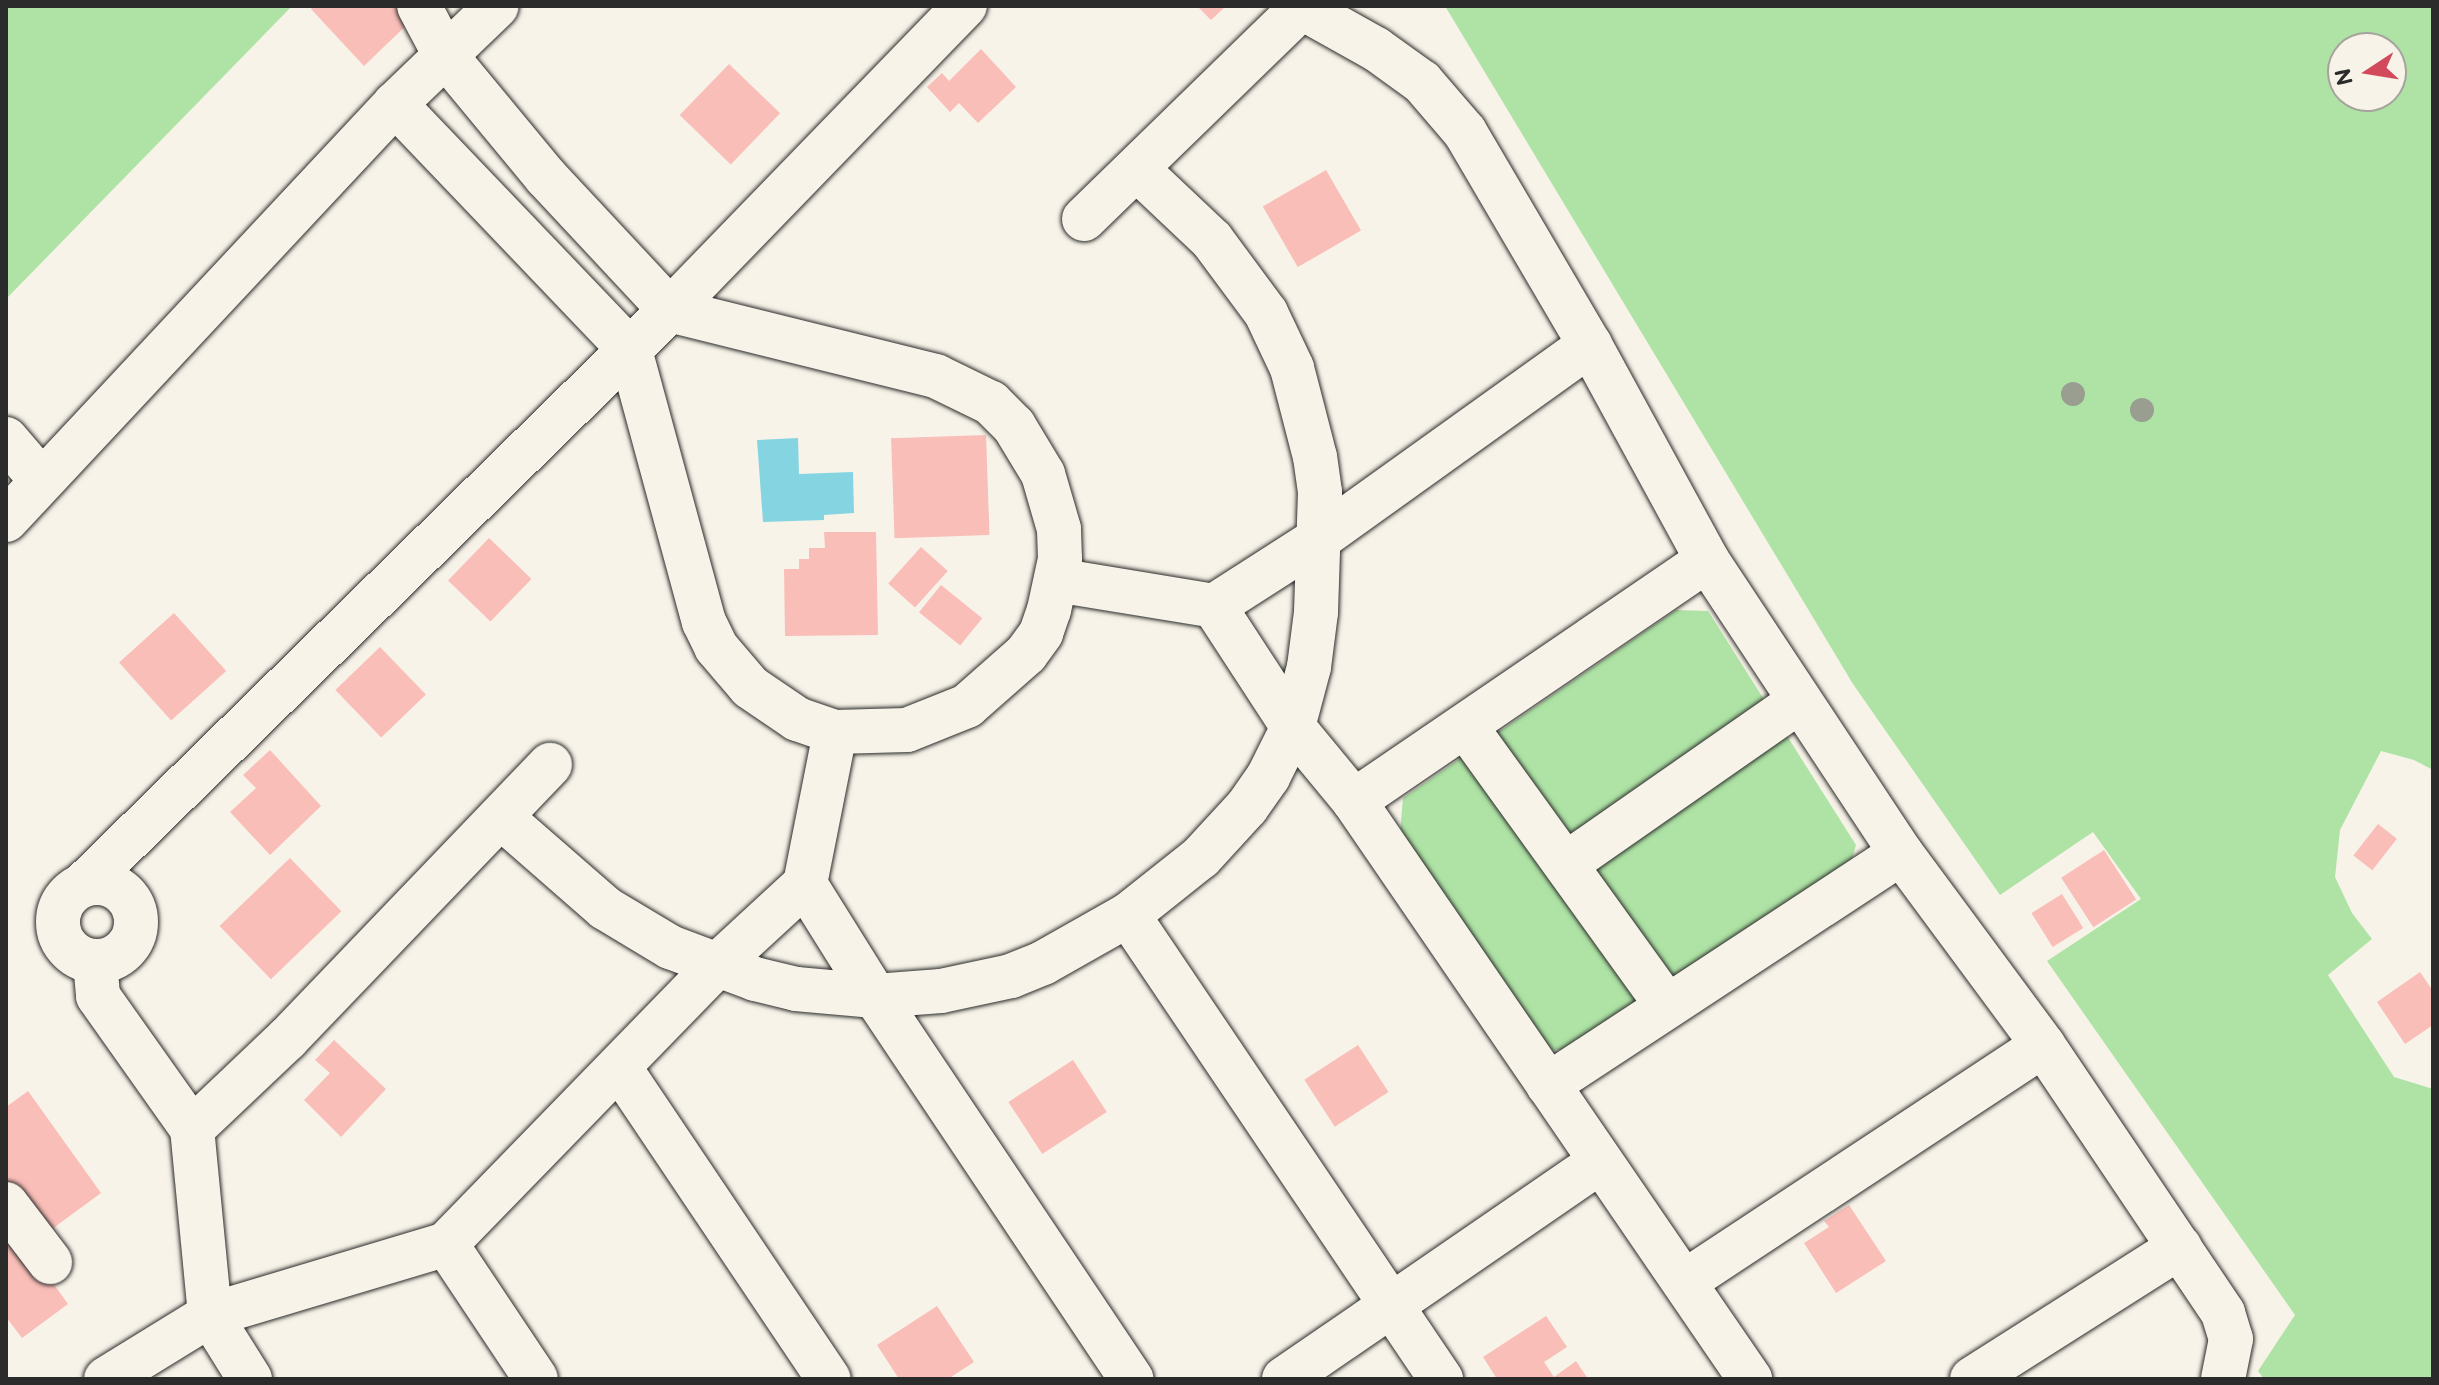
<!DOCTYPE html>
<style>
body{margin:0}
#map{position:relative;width:2439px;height:1385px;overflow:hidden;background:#f7f3e8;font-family:"Balsamiq Sans",sans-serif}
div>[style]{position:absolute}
.green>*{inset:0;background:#aee3a5}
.water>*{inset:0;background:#85d4e2}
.building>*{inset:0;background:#fabeb8;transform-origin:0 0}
.roads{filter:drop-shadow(0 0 2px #2b2b2b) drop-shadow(0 0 2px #2b2b2b)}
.minor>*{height:44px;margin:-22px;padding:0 22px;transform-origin:22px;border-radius:22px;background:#f7f3e8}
.minor>.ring{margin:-22px;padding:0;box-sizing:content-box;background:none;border:44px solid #f7f3e8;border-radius:50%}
.trees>*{width:24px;height:24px;margin:-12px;border-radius:50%;background:#999e91}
span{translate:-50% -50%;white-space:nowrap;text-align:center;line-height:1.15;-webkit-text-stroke:6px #f7f3e8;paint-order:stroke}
.frame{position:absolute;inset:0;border:8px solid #2b2b2b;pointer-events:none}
.north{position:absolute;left:2327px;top:32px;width:80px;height:80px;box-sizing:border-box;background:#f7f3e8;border:2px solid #a5a39c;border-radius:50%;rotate:258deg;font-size:22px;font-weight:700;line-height:32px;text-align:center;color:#2b2b2b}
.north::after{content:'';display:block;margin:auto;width:28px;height:36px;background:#d1495b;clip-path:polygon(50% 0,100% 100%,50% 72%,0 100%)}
</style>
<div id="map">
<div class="green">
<i style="clip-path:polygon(6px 6px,292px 6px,6px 299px)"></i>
<i style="clip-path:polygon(evenodd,1445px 6px,2433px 6px,2433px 770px,2414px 760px,2381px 751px,2340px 830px,2335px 877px,2352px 913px,2372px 939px,2328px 975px,2394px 1077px,2433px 1089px,2433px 1379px,2264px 1379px,2258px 1371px,2295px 1315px,2047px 961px,2141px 899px,2093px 832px,2000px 895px,1853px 684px,1445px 6px,2343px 48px,2391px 48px,2391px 96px,2343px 96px,2343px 48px)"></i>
<i style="clip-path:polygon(1676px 610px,1708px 611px,1856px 845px,1849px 869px,1582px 1048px,1551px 1050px,1400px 833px,1403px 798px)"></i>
</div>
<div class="water">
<i style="clip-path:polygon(798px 438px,799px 474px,853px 472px,854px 513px,824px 515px,824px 520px,763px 522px,757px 440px)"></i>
</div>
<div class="building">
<i style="clip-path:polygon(313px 6px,404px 6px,415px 17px,364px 66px,311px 9px)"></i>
<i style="clip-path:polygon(1197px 6px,1226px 6px,1211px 20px)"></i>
<i style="clip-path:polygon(981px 49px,1016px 87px,978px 123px,959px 103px,950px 112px,927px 87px,942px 73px,949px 81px)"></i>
<i style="left:729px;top:64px;width:71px;height:71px;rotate:44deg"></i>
<i style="left:1326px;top:170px;width:70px;height:73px;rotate:60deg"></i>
<i style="left:986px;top:435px;width:100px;height:95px;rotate:88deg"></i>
<i style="clip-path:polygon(824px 532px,876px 532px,878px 635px,785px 636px,784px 569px,799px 569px,799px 559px,809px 559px,809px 548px,825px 548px)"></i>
<i style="left:489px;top:538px;width:59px;height:59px;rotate:44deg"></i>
<i style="left:921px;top:547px;width:36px;height:49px;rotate:42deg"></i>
<i style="left:941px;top:585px;width:53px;height:35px;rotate:39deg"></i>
<i style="left:174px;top:613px;width:78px;height:74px;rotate:48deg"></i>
<i style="left:380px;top:647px;width:66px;height:62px;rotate:46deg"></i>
<i style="clip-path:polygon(270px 750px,321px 806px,270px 855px,230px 812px,256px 788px,243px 775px)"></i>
<i style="left:2378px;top:824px;width:24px;height:40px;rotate:38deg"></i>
<i style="left:2104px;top:850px;width:59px;height:51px;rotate:57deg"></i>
<i style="left:290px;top:858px;width:74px;height:98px;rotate:46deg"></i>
<i style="left:2062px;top:894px;width:40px;height:36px;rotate:58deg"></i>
<i style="clip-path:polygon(2420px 972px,2433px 991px,2433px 1025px,2405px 1044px,2377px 1002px)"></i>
<i style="clip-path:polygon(334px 1040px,386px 1089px,341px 1137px,304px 1100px,330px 1073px,315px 1060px)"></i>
<i style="left:1358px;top:1045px;width:56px;height:64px;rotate:57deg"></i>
<i style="left:1073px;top:1060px;width:62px;height:77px;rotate:57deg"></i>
<i style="clip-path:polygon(28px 1091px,101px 1193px,41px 1237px,6px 1189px,6px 1107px)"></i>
<i style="clip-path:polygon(1849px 1205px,1886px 1261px,1836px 1293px,1804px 1243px,1829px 1227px,1824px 1221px)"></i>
<i style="clip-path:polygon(6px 1217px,68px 1304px,22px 1338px,6px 1317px)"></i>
<i style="clip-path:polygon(937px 1306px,974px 1362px,948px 1379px,899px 1379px,877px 1345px)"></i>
<i style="clip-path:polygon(1546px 1316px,1567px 1347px,1544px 1362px,1554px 1377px,1576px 1361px,1588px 1379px,1497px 1379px,1483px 1357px)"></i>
</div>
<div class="roads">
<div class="minor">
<i style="left:1299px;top:6px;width:88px;rotate:29.2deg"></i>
<i style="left:1376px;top:49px;width:57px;rotate:35.7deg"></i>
<i style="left:1422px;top:82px;width:66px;rotate:49.3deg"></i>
<i style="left:1465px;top:132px;width:247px;rotate:59.6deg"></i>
<i style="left:1590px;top:345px;width:245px;rotate:61.4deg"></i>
<i style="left:1707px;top:560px;width:351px;rotate:56.5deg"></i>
<i style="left:1901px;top:853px;width:239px;rotate:53.5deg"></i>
<i style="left:2043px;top:1045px;width:323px;rotate:56.1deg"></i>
<i style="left:2223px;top:1313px;width:27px;rotate:73deg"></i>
<i style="left:2231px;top:1339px;width:41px;rotate:101.3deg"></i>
<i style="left:395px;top:104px;width:340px;rotate:46.3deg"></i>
<i style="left:630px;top:350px;width:282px;rotate:74.8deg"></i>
<i style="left:704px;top:622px;width:28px;rotate:64deg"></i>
<i style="left:716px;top:647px;width:52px;rotate:49.6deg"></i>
<i style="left:750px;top:687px;width:57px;rotate:34.2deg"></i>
<i style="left:797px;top:719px;width:40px;rotate:18.9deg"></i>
<i style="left:835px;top:732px;width:72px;rotate:-1.6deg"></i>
<i style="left:907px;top:730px;width:65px;rotate:-21.8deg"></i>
<i style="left:967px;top:706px;width:79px;rotate:-41.4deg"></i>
<i style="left:1026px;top:654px;width:26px;rotate:-54deg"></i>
<i style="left:1041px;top:633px;width:24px;rotate:-71deg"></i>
<i style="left:1049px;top:610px;width:52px;rotate:-77.8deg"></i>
<i style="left:1060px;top:559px;width:30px;rotate:-92deg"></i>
<i style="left:1059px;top:529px;width:57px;rotate:-106.2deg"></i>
<i style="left:1043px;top:474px;width:56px;rotate:-121.1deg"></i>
<i style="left:1014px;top:426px;width:33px;rotate:-135deg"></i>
<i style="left:991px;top:403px;width:61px;rotate:-153.9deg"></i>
<i style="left:936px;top:376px;width:274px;rotate:-166.1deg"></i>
<i style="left:670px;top:310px;width:182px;rotate:-133deg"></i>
<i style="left:546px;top:177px;width:158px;rotate:-129.6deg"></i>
<i style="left:445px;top:55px;width:55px;rotate:-118deg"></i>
<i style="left:1084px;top:219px;width:303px;rotate:-44.2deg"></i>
<i style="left:6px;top:439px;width:55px;rotate:49.4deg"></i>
<i style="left:6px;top:520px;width:570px;rotate:-46.92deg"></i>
<i style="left:395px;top:104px;width:141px;rotate:-43.9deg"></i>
<i style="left:1056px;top:580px;width:160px;rotate:9.3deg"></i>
<i style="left:1214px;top:606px;width:126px;rotate:-32.7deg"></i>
<i style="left:1320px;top:538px;width:332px;rotate:-35.6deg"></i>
<i style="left:1214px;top:606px;width:145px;rotate:56.9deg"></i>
<i style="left:1293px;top:727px;width:96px;rotate:50.5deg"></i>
<i style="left:1354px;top:801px;width:701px;rotate:55.58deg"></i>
<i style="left:1466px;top:727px;width:344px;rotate:54.2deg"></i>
<i style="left:1354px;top:801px;width:427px;rotate:-34.3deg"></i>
<i style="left:502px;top:818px;width:137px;rotate:41.1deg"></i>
<i style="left:605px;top:908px;width:76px;rotate:31deg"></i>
<i style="left:670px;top:947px;width:91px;rotate:20.6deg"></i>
<i style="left:755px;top:979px;width:42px;rotate:13.7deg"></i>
<i style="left:796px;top:989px;width:79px;rotate:5.1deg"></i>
<i style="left:875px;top:996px;width:66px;rotate:-4.3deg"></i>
<i style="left:941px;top:991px;width:72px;rotate:-12.1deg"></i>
<i style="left:1011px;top:976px;width:35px;rotate:-22deg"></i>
<i style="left:1043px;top:963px;width:98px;rotate:-29.5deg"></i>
<i style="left:1128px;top:915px;width:93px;rotate:-38.5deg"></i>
<i style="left:1201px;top:857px;width:68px;rotate:-47.4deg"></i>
<i style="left:1247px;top:807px;width:37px;rotate:-55deg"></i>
<i style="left:1268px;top:777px;width:56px;rotate:-63.4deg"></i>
<i style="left:1293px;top:727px;width:62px;rotate:-75.1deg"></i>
<i style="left:1309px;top:667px;width:55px;rotate:-82.7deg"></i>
<i style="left:1316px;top:612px;width:120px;rotate:-88.1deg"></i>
<i style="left:1320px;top:492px;width:35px;rotate:-98deg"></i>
<i style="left:1315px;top:457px;width:92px;rotate:-104.5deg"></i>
<i style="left:1292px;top:368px;width:61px;rotate:-115.3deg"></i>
<i style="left:1266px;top:313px;width:91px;rotate:-126.5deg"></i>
<i style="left:1212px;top:240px;width:102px;rotate:-136.6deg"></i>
<i style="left:1566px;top:864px;width:285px;rotate:-34.9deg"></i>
<i class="ring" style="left:58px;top:883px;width:34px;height:34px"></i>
<i style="left:84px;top:884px;width:820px;rotate:-44.41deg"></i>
<i style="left:670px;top:310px;width:424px;rotate:-45.9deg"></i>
<i style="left:805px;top:884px;width:132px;rotate:58deg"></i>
<i style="left:875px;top:996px;width:461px;rotate:56.2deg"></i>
<i style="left:1128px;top:915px;width:560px;rotate:56deg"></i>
<i style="left:95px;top:961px;width:35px;rotate:85deg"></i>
<i style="left:98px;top:996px;width:163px;rotate:54.7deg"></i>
<i style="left:619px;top:1067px;width:376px;rotate:56.1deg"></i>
<i style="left:1548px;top:1085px;width:422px;rotate:-33.3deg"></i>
<i style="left:6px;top:1204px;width:73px;rotate:52.8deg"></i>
<i style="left:446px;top:1244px;width:162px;rotate:56.3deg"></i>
<i style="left:1684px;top:1282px;width:430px;rotate:-33.4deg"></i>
<i style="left:106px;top:1379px;width:122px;rotate:-31.6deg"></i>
<i style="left:210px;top:1315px;width:246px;rotate:-16.7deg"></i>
<i style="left:446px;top:1244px;width:386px;rotate:-45.8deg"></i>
<i style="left:715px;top:967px;width:122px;rotate:-42.7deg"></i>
<i style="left:805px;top:884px;width:155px;rotate:-78.8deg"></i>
<i style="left:250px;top:1379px;width:75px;rotate:-122deg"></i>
<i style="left:210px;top:1315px;width:187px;rotate:-95.5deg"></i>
<i style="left:192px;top:1129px;width:131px;rotate:-43.5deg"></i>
<i style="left:287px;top:1039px;width:380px;rotate:-46.2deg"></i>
<i style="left:1284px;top:1379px;width:381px;rotate:-34.5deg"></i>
<i style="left:1972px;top:1379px;width:246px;rotate:-32.4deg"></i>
</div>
</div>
<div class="trees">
<i style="left:2073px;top:394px"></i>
<i style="left:2142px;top:410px"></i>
</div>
<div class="frame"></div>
<div class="north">N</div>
</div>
